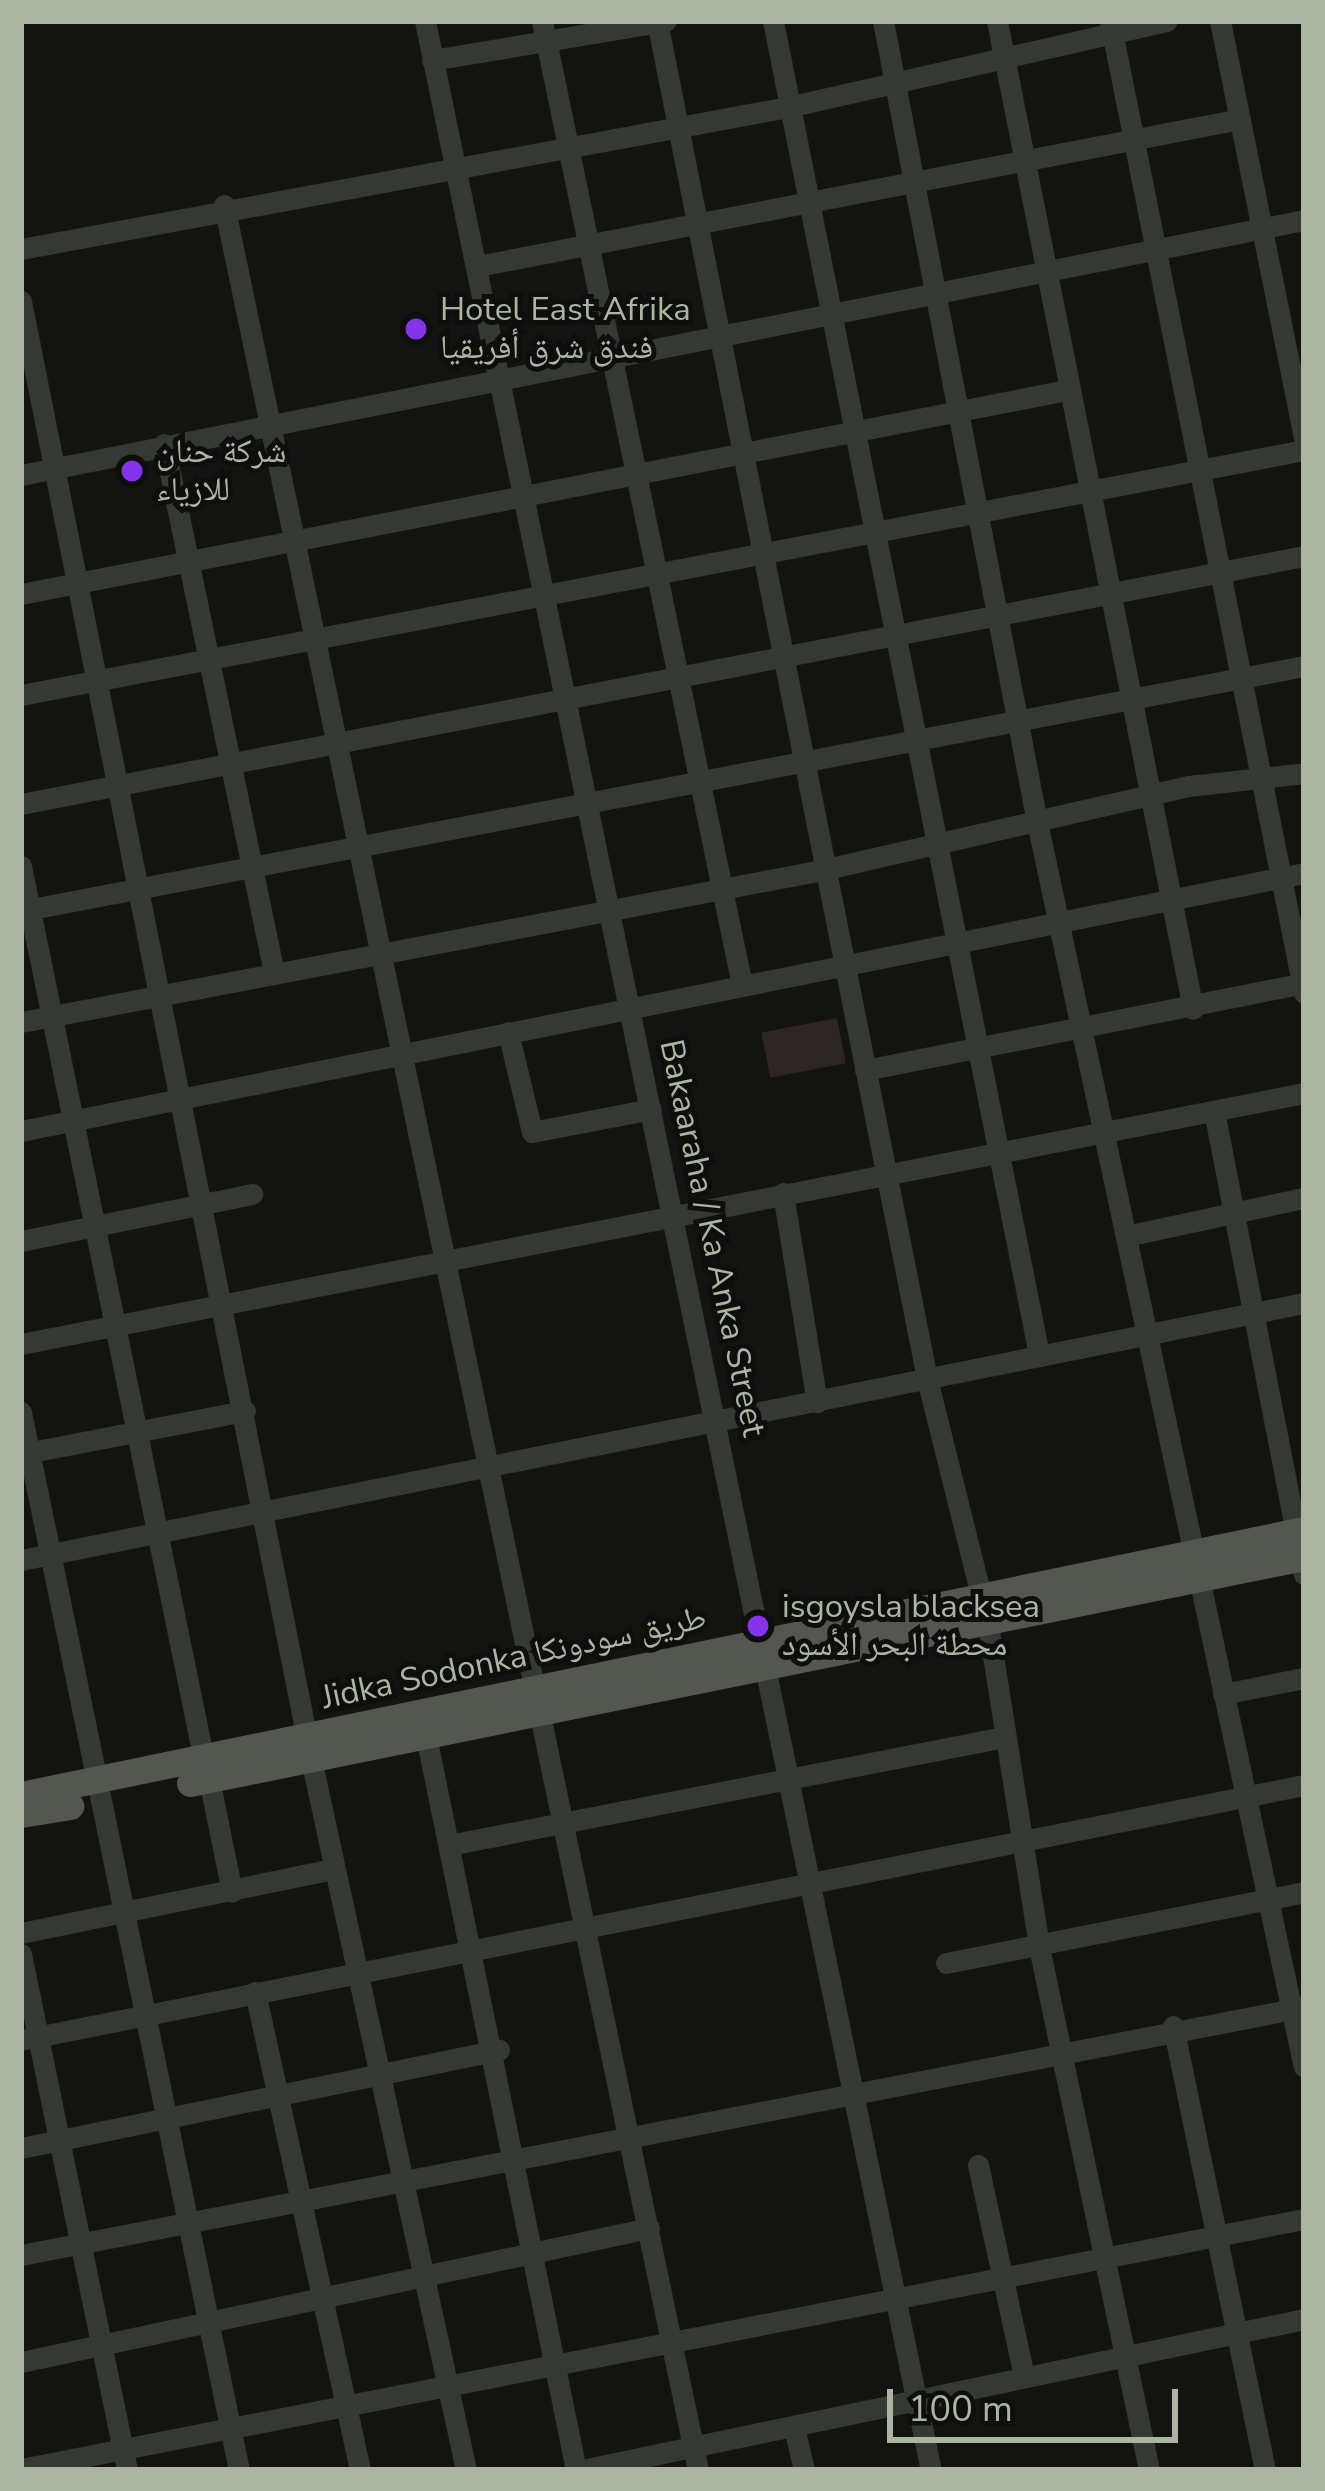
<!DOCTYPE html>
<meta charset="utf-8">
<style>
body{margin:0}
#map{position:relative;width:1325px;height:2491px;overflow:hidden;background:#131412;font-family:"Nunito Sans","Noto Naskh Arabic",sans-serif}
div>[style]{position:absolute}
.green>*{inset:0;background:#2d2525;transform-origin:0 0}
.minor>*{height:21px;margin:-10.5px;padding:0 10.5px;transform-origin:10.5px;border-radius:10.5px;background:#353933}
.major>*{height:27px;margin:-13.5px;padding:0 13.5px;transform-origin:13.5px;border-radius:13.5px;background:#535750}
.dots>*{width:33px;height:33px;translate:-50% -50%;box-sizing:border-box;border:6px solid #0e0f0d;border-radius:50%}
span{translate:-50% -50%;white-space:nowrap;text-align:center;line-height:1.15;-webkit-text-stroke:10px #0e0f0d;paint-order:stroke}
.poi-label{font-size:33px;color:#acb4a4}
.left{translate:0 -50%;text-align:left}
.street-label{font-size:33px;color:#acb4a4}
.frame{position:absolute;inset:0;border:24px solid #acb4a4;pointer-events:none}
.scale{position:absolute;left:887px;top:2389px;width:291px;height:54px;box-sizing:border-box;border:6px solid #acb4a4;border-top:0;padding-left:15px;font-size:36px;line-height:42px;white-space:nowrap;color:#acb4a4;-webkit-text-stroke:9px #0e0f0d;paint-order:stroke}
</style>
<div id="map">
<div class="green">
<i style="left:837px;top:1018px;width:46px;height:77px;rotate:79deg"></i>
</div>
<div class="minor">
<i style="left:425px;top:21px;width:2501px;rotate:78.33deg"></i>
<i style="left:542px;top:21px;width:979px;rotate:78.28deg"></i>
<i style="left:657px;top:21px;width:1385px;rotate:78.75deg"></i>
<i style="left:927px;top:1379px;width:252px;rotate:76deg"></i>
<i style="left:988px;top:1624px;width:327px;rotate:81deg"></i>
<i style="left:1039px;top:1947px;width:534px;rotate:78.12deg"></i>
<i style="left:773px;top:21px;width:1355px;rotate:78.72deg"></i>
<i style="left:883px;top:21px;width:816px;rotate:79.12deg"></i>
<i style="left:1037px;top:822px;width:1273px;rotate:77.9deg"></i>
<i style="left:997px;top:21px;width:1007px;rotate:78.78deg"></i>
<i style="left:1110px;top:21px;width:991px;rotate:78.71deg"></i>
<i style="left:1220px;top:21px;width:424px;rotate:78.6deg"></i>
<i style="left:432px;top:60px;width:237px;rotate:-9.5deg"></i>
<i style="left:224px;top:205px;width:2314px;rotate:78.18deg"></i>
<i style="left:21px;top:249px;width:780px;rotate:-10.49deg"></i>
<i style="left:788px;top:107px;width:388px;rotate:-12.8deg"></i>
<i style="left:478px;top:266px;width:776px;rotate:-10.92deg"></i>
<i style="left:21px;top:301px;width:1487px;rotate:78.75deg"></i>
<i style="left:311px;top:1759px;width:728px;rotate:77.7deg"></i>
<i style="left:164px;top:444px;width:535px;rotate:78.25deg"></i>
<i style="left:21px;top:475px;width:1308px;rotate:-11.24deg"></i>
<i style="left:21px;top:594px;width:1066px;rotate:-11.04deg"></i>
<i style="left:21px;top:695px;width:1306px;rotate:-10.81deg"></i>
<i style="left:21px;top:804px;width:1307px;rotate:-10.94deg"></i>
<i style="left:21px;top:866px;width:914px;rotate:78.44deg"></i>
<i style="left:21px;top:911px;width:1306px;rotate:-10.81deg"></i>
<i style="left:21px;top:1022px;width:815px;rotate:-10.74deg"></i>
<i style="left:822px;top:870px;width:376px;rotate:-12.9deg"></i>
<i style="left:1189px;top:786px;width:116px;rotate:-6.4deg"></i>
<i style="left:508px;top:1032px;width:103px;rotate:76.5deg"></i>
<i style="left:532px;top:1132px;width:121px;rotate:-10.9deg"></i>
<i style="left:865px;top:1070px;width:448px;rotate:-11.2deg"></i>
<i style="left:1214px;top:1111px;width:472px;rotate:79deg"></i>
<i style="left:21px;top:1131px;width:1309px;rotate:-11.37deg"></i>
<i style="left:783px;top:1193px;width:212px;rotate:80.8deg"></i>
<i style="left:1126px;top:1236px;width:182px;rotate:-12.1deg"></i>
<i style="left:21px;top:1241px;width:236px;rotate:-11.5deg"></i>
<i style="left:21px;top:1344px;width:1307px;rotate:-11.07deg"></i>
<i style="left:21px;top:1412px;width:1080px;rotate:78.36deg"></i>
<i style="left:21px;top:1454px;width:228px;rotate:-10.9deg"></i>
<i style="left:21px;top:1560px;width:1308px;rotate:-11.33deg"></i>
<i style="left:1223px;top:1694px;width:83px;rotate:-11.2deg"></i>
<i style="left:425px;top:1731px;width:754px;rotate:78.45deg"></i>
<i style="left:209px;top:1779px;width:115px;rotate:78.5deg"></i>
<i style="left:449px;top:1845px;width:565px;rotate:-11.01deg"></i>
<i style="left:21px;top:1933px;width:319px;rotate:-11.6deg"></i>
<i style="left:21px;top:1954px;width:527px;rotate:78.39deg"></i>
<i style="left:946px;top:1963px;width:365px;rotate:-11.2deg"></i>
<i style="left:255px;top:1992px;width:489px;rotate:77.6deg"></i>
<i style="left:1173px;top:2026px;width:453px;rotate:78.3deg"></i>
<i style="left:21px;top:2040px;width:1308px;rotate:-11.24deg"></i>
<i style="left:21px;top:2148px;width:488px;rotate:-11.6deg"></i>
<i style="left:978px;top:2165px;width:216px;rotate:77.7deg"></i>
<i style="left:21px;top:2255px;width:1307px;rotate:-10.94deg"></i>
<i style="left:21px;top:2362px;width:642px;rotate:-12.04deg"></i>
<i style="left:794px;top:2427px;width:44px;rotate:76.9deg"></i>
<i style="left:21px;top:2469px;width:1307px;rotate:-11.03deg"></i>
<i style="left:582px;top:2470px;width:738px;rotate:-11.81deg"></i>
</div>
<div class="major">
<i style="left:190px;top:1783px;width:1137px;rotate:-11.47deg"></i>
<i style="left:21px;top:1795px;width:1310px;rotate:-11.67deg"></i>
<i style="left:21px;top:1814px;width:50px;rotate:-9.3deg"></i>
</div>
<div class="dots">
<i style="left:416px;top:329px;background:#8534ea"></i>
<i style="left:132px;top:471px;background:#8534ea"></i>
<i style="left:758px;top:1626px;background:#8534ea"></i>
</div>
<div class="poi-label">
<span class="left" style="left:440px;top:329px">Hotel East Afrika<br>فندق شرق أفريقيا</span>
<span class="left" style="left:156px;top:471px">شركة حنان<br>للازياء</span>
<span class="left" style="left:782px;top:1626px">isgoysla blacksea<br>محطة البحر الأسود</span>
</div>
<div class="street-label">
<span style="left:712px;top:1238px;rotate:78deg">Bakaaraha / Ka Anka Street</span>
<span style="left:514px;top:1658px;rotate:-12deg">Jidka Sodonka طريق سودونكا</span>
</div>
<div class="frame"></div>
<div class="scale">100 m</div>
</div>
